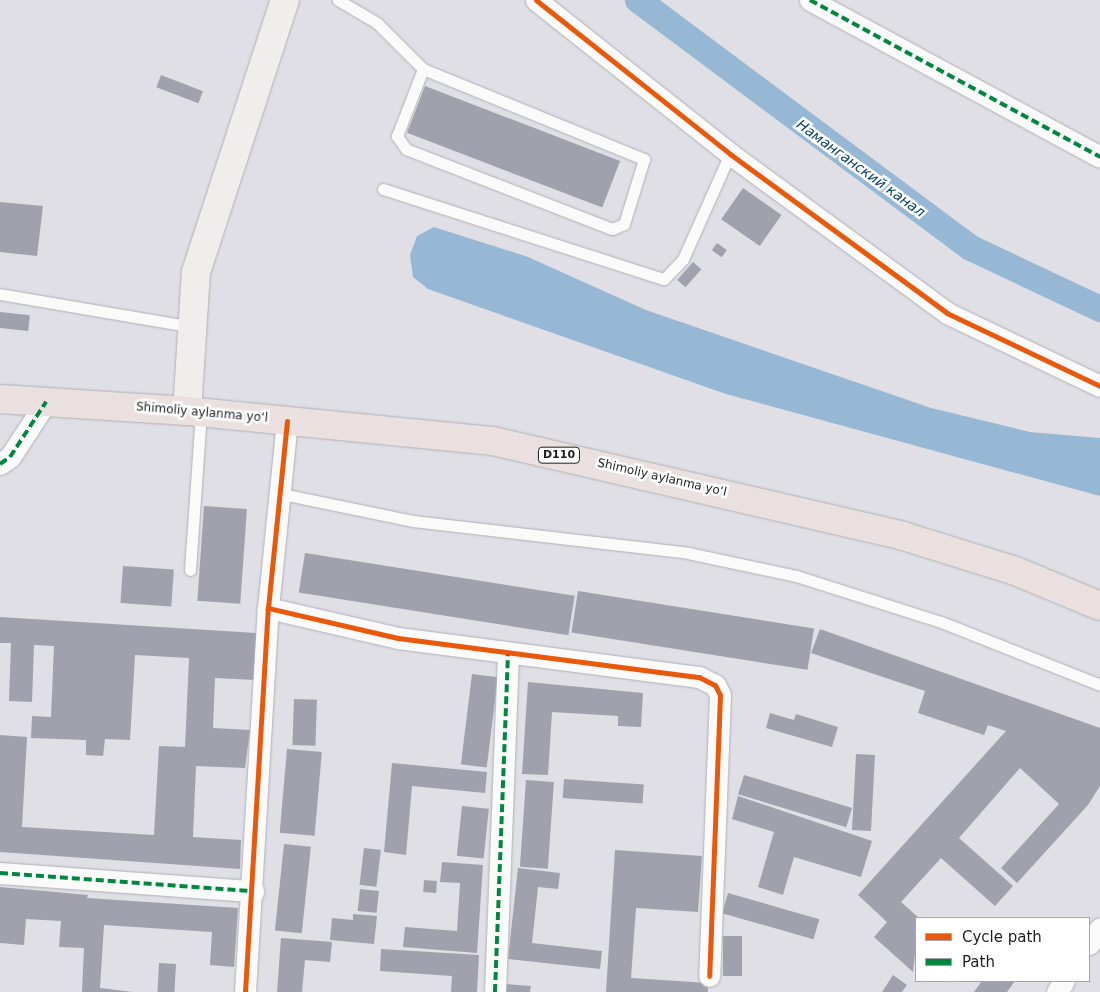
<!DOCTYPE html>
<meta charset="utf-8">
<style>
body{margin:0}
#map{position:relative;width:1100px;height:992px;overflow:hidden;background:#dfdfe5;font-family:"DejaVu Sans",sans-serif}
div>[style]{position:absolute}
.water>*{inset:0;background:#96b8d4}
.canal>*{height:26px;margin:-13px;padding:0 13px;transform-origin:13px;border-radius:13px;background:#96b8d4}
.building>*{inset:0;background:#a0a1ad;transform-origin:0 0}
.roads{filter:drop-shadow(0 0 1px #b0b1b5) drop-shadow(0 0 1px #b0b1b5)}
.lane>*{height:11px;margin:-5.5px;padding:0 5.5px;transform-origin:5.5px;border-radius:5.5px;background:#fafafb}
.street>*{height:21px;margin:-10.5px;padding:0 10.5px;transform-origin:10.5px;border-radius:10.5px;background:#fafafb}
.secondary>*{height:28px;margin:-14px;padding:0 14px;transform-origin:14px;border-radius:14px;background:#f2eded}
.primary>*{height:28px;margin:-14px;padding:0 14px;transform-origin:14px;border-radius:14px;background:#e9e0df}
.quiet>*{height:4px;margin-top:-2px;transform-origin:0;background:repeating-linear-gradient(90deg,#00873e 0 8px,transparent 0 12px)}
.cycleway>*{height:5px;margin:-2.5px;padding:0 2.5px;transform-origin:2.5px;border-radius:2.5px;background:#e8590c}
span{translate:-50% -50%;white-space:nowrap;text-align:center;line-height:1.15;-webkit-text-stroke:5px #fff;paint-order:stroke}
.shield-label span{padding:1px 4px;background:#fff;border:1px solid;border-radius:4px;-webkit-text-stroke-width:0}
.shield-label{font-size:11px;color:#1d1e22;font-weight:700}
.street-label{font-size:12px;color:#1d1e22}
.water-label{font-size:14px;color:#064268;font-style:italic}
.legend{position:absolute;left:915px;top:917px;width:175px;height:65px;box-sizing:border-box;background:#fff;border:1px solid #a5a5a7;margin:0;padding:6px 9px;list-style:none;font-size:15px;color:#1d1e22}
.legend li{display:flex;align-items:center;gap:10px;height:25px}
.legend b{width:25px;border:1px solid #a5a5a7}
</style>
<div id="map">
<div class="water">
<i style="clip-path:polygon(434px 227px,528px 257px,646px 310px,931px 408px,1030px 432px,1100px 438px,1100px 496px,726px 394px,428px 289px,413px 277px,410px 255px,417px 236px)"></i>
</div>
<div class="canal">
<i style="left:638px;top:0;width:415px;rotate:36.7deg"></i>
<i style="left:971px;top:248px;width:143px;rotate:25.3deg"></i>
</div>
<div class="building">
<i style="left:161px;top:75px;width:45px;height:13px;rotate:21deg"></i>
<i style="left:425px;top:86px;width:209px;height:50px;rotate:21deg"></i>
<i style="left:743px;top:188px;width:47px;height:38px;rotate:35deg"></i>
<i style="clip-path:polygon(0 202px,43px 206px,37px 256px,0 252px)"></i>
<i style="left:717px;top:243px;width:12px;height:9px;rotate:35deg"></i>
<i style="left:693px;top:262px;width:11px;height:24px;rotate:41deg"></i>
<i style="left:0;top:312px;width:30px;height:16px;rotate:6deg"></i>
<i style="left:204px;top:506px;width:43px;height:95px;rotate:4deg"></i>
<i style="left:305px;top:553px;width:273px;height:40px;rotate:9deg"></i>
<i style="left:123px;top:566px;width:51px;height:37px;rotate:4deg"></i>
<i style="left:578px;top:591px;width:239px;height:42px;rotate:9deg"></i>
<i style="clip-path:polygon(0 617px,258px 633px,256px 680px,215px 678px,213px 728px,250px 730px,245px 768px,196px 766px,193px 837px,241px 840px,240px 869px,0 852px,0 735px,27px 737px,22px 827px,154px 835px,159px 746px,185px 747px,189px 658px,135px 655px,130px 740px,105px 739px,103px 756px,86px 755px,86px 740px,31px 738px,32px 716px,51px 717px,54px 646px,34px 645px,32px 702px,9px 701px,11px 643px,0 643px)"></i>
<i style="clip-path:polygon(820px 629px,1100px 728px,1100px 786px,1088px 805px,1017px 883px,1001px 868px,1059px 804px,1020px 768px,959px 838px,1013px 886px,995px 906px,941px 858px,901px 902px,919px 918px,913px 972px,874px 937px,887px 922px,858px 895px,1006px 731px,988px 725px,984px 735px,918px 713px,925px 691px,811px 653px)"></i>
<i style="left:472px;top:674px;width:26px;height:91px;rotate:7deg"></i>
<i style="clip-path:polygon(528px 682px,643px 693px,641px 727px,618px 726px,618px 716px,552px 712px,548px 775px,522px 774px)"></i>
<i style="left:294px;top:699px;width:23px;height:46px;rotate:2deg"></i>
<i style="clip-path:polygon(770px 713px,794px 720px,796px 714px,838px 727px,832px 747px,766px 728px)"></i>
<i style="left:287px;top:749px;width:35px;height:84px;rotate:5deg"></i>
<i style="left:856px;top:754px;width:19px;height:76px;rotate:3deg"></i>
<i style="clip-path:polygon(392px 763px,487px 772px,485px 793px,412px 786px,406px 855px,384px 852px)"></i>
<i style="left:744px;top:775px;width:113px;height:20px;rotate:17deg"></i>
<i style="left:564px;top:779px;width:80px;height:19px;rotate:4deg"></i>
<i style="left:526px;top:780px;width:28px;height:87px;rotate:4deg"></i>
<i style="clip-path:polygon(738px 796px,872px 841px,861px 877px,794px 857px,783px 895px,758px 887px,774px 832px,732px 819px)"></i>
<i style="left:462px;top:806px;width:27px;height:50px;rotate:6deg"></i>
<i style="left:284px;top:844px;width:27px;height:87px;rotate:6deg"></i>
<i style="left:364px;top:848px;width:17px;height:37px;rotate:7deg"></i>
<i style="clip-path:polygon(615px 850px,702px 856px,698px 912px,636px 908px,631px 978px,708px 983px,708px 992px,606px 992px)"></i>
<i style="clip-path:polygon(442px 862px,483px 865px,477px 953px,403px 947px,405px 927px,457px 931px,460px 883px,440px 882px)"></i>
<i style="clip-path:polygon(518px 868px,560px 873px,558px 889px,538px 887px,532px 943px,602px 951px,600px 969px,508px 959px)"></i>
<i style="left:424px;top:880px;width:13px;height:12px;rotate:4deg"></i>
<i style="clip-path:polygon(0 887px,88px 895px,87px 898px,238px 908px,234px 967px,210px 965px,212px 932px,104px 925px,100px 988px,133px 992px,82px 992px,84px 948px,59px 947px,61px 921px,26px 919px,24px 945px,0 943px)"></i>
<i style="left:360px;top:889px;width:19px;height:22px;rotate:6deg"></i>
<i style="left:728px;top:893px;width:95px;height:21px;rotate:16deg"></i>
<i style="clip-path:polygon(353px 914px,377px 916px,374px 944px,330px 940px,332px 918px,353px 920px)"></i>
<i style="left:723px;top:936px;width:19px;height:40px"></i>
<i style="clip-path:polygon(281px 938px,332px 942px,330px 962px,305px 960px,302px 992px,277px 992px)"></i>
<i style="clip-path:polygon(381px 949px,479px 955px,477px 992px,451px 992px,452px 976px,380px 971px)"></i>
<i style="left:159px;top:963px;width:17px;height:29px;rotate:3deg"></i>
<i style="clip-path:polygon(893px 975px,907px 985px,902px 992px,882px 992px)"></i>
<i style="clip-path:polygon(982px 981px,1015px 981px,1007px 992px,974px 992px)"></i>
<i style="clip-path:polygon(506px 984px,531px 986px,530px 992px,505px 992px)"></i>
</div>
<div class="roads">
<div class="lane">
<i style="left:338px;top:0;width:45px;rotate:30.5deg"></i>
<i style="left:377px;top:23px;width:65px;rotate:45deg"></i>
<i style="left:423px;top:69px;width:239px;rotate:22.2deg"></i>
<i style="left:644px;top:159px;width:68px;rotate:107.1deg"></i>
<i style="left:624px;top:224px;width:13px;rotate:157deg"></i>
<i style="left:612px;top:229px;width:221px;rotate:-158.8deg"></i>
<i style="left:406px;top:149px;width:16px;rotate:-125deg"></i>
<i style="left:397px;top:136px;width:72px;rotate:-68.8deg"></i>
<i style="left:383px;top:189px;width:295px;rotate:17.8deg"></i>
<i style="left:664px;top:279px;width:28px;rotate:-46deg"></i>
<i style="left:683px;top:259px;width:115px;rotate:-65.9deg"></i>
<i style="left:0;top:294px;width:196px;rotate:9.7deg"></i>
<i style="left:277px;top:493px;width:139px;rotate:11.6deg"></i>
<i style="left:413px;top:521px;width:277px;rotate:6.6deg"></i>
<i style="left:688px;top:553px;width:110px;rotate:12deg"></i>
<i style="left:796px;top:576px;width:152px;rotate:17.6deg"></i>
<i style="left:941px;top:622px;width:171px;rotate:21.6deg"></i>
<i style="left:190px;top:570px;width:158px;rotate:-86deg"></i>
</div>
<div class="street">
<i style="left:536px;top:0;width:248px;rotate:38.4deg"></i>
<i style="left:730px;top:154px;width:269px;rotate:36.2deg"></i>
<i style="left:947px;top:313px;width:170px;rotate:25.5deg"></i>
<i style="left:810px;top:0;width:330px;rotate:28.4deg"></i>
<i style="left:0;top:464px;width:12px;rotate:-35deg"></i>
<i style="left:10px;top:457px;width:66px;rotate:-56.8deg"></i>
<i style="left:268px;top:608px;width:133px;rotate:13deg"></i>
<i style="left:398px;top:638px;width:304px;rotate:7.4deg"></i>
<i style="left:699px;top:677px;width:18px;rotate:27deg"></i>
<i style="left:715px;top:685px;width:11px;rotate:63deg"></i>
<i style="left:720px;top:695px;width:281px;rotate:92.2deg"></i>
<i style="left:0;top:873px;width:254px;rotate:4.1deg"></i>
<i style="left:1089px;top:944px;width:19px;rotate:-55deg"></i>
<i style="left:245px;top:992px;width:385px;rotate:-86.6deg"></i>
<i style="left:268px;top:608px;width:188px;rotate:-84.2deg"></i>
<i style="left:495px;top:992px;width:338px;rotate:-87.8deg"></i>
<i style="left:1057px;top:992px;width:13px;rotate:-58deg"></i>
</div>
<div class="secondary">
<i style="left:187px;top:411px;width:139px;rotate:-86.3deg"></i>
<i style="left:196px;top:272px;width:286px;rotate:-71.9deg"></i>
</div>
<div class="primary">
<i style="left:0;top:399px;width:187px;rotate:3.7deg"></i>
<i style="left:187px;top:411px;width:307px;rotate:5.6deg"></i>
<i style="left:493px;top:441px;width:421px;rotate:13deg"></i>
<i style="left:903px;top:536px;width:115px;rotate:17.2deg"></i>
<i style="left:1013px;top:570px;width:94px;rotate:22.5deg"></i>
</div>
</div>
<div class="quiet">
<i style="left:810px;top:0;width:330px;rotate:28.4deg"></i>
<i style="left:0;top:464px;width:12px;rotate:-35deg"></i>
<i style="left:10px;top:457px;width:66px;rotate:-56.8deg"></i>
<i style="left:0;top:873px;width:254px;rotate:4.1deg"></i>
<i style="left:495px;top:992px;width:338px;rotate:-87.8deg"></i>
</div>
<div class="cycleway">
<i style="left:536px;top:0;width:248px;rotate:38.4deg"></i>
<i style="left:730px;top:154px;width:269px;rotate:36.2deg"></i>
<i style="left:947px;top:313px;width:170px;rotate:25.5deg"></i>
<i style="left:268px;top:608px;width:133px;rotate:13deg"></i>
<i style="left:398px;top:638px;width:304px;rotate:7.4deg"></i>
<i style="left:699px;top:677px;width:18px;rotate:27deg"></i>
<i style="left:715px;top:685px;width:11px;rotate:63deg"></i>
<i style="left:720px;top:695px;width:281px;rotate:92.2deg"></i>
<i style="left:245px;top:992px;width:385px;rotate:-86.6deg"></i>
<i style="left:268px;top:608px;width:188px;rotate:-84.2deg"></i>
</div>
<div class="shield-label">
<span style="left:559px;top:455px">D110</span>
</div>
<div class="street-label">
<span style="left:202px;top:413px;rotate:5deg">Shimoliy aylanma yoʻl</span>
<span style="left:662px;top:478px;rotate:13deg">Shimoliy aylanma yoʻl</span>
</div>
<div class="water-label">
<span style="left:861px;top:168px;rotate:36deg">Наманганский канал</span>
</div>
<ul class="legend">
<li><b style="height:6px;background:#e8590c"></b>Cycle path</li>
<li><b style="height:6px;background:#00873e"></b>Path</li>
</ul>
</div>
